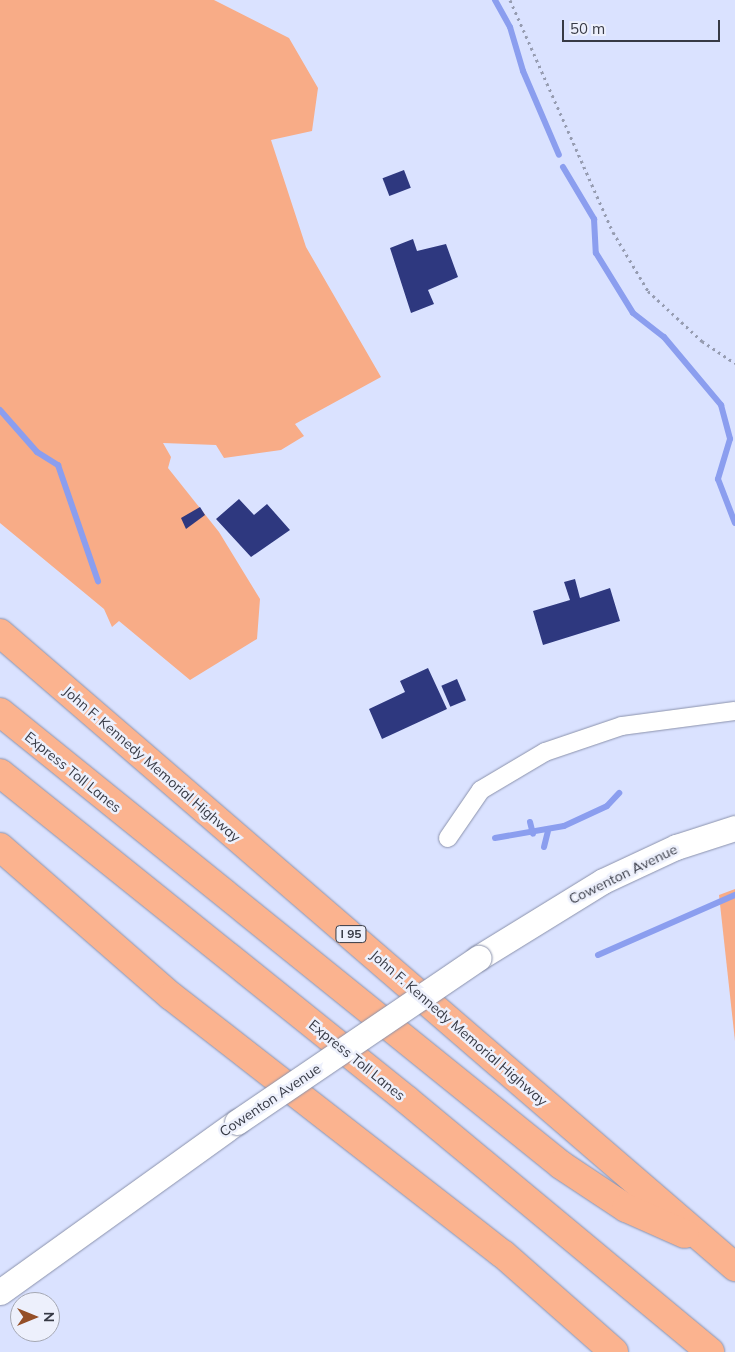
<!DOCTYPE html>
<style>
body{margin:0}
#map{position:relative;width:735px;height:1352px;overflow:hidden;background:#dae2ff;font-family:Mulish,sans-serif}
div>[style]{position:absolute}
.green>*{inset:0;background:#f8ac87}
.stream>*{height:6px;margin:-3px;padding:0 3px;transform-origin:3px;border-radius:3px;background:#8b9eef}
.building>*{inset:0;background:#2e387f;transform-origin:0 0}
.path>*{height:3px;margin-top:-1.5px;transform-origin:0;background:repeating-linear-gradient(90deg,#969cb1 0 2.5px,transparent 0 6.5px)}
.roads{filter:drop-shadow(0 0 1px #8b92ac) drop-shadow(0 0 1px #8b92ac)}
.street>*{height:18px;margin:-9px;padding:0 9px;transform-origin:9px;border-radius:9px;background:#fff}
.secondary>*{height:25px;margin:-12.5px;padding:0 12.5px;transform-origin:12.5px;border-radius:12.5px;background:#fff}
.highway>*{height:28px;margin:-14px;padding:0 14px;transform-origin:14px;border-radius:14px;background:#fbb38f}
.bridges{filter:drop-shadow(0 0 1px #8b92ac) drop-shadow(0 0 1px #8b92ac)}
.secondary-bridge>*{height:25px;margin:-12.5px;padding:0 12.5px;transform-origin:12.5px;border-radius:12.5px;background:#fff}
span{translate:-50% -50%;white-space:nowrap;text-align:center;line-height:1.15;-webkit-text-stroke:5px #edf0fc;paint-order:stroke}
.shield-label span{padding:1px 4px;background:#edf0fc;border:1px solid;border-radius:4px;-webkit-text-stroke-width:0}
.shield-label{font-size:12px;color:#373a45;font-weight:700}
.street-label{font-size:14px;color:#373a45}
.north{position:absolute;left:10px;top:1292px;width:50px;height:50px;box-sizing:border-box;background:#edf0fc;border:1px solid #a4a7b3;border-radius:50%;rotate:90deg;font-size:14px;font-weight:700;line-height:20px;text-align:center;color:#373a45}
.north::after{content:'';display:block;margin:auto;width:18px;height:22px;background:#954f28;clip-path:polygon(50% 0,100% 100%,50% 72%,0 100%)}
.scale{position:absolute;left:562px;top:20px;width:158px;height:22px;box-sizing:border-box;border:2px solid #373a45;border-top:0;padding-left:6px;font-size:15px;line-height:18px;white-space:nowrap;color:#373a45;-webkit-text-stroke:4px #edf0fc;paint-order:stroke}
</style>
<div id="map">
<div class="green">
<i style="clip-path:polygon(0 0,214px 0,289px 38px,318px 88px,312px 131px,271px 140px,306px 247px,381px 377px,295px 424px,304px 436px,281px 450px,224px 458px,216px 445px,163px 443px,171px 457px,168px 468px,219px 532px,260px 599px,257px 639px,190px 680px,119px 621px,112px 627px,104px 609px,0 523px)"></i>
<i style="clip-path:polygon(735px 889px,735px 1041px,719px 895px)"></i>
</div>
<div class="stream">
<i style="left:495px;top:0;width:31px;rotate:61deg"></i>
<i style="left:510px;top:27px;width:46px;rotate:73.5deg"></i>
<i style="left:523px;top:71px;width:91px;rotate:66.8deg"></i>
<i style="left:563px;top:167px;width:61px;rotate:59.2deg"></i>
<i style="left:594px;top:219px;width:34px;rotate:87deg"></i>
<i style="left:596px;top:253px;width:70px;rotate:58.3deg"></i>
<i style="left:633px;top:313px;width:39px;rotate:38deg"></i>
<i style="left:664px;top:337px;width:89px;rotate:50deg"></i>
<i style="left:721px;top:405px;width:35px;rotate:75deg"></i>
<i style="left:730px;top:439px;width:42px;rotate:106.7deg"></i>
<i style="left:718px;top:479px;width:47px;rotate:68.9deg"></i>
<i style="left:0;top:410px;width:56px;rotate:48.6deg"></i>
<i style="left:37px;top:452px;width:25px;rotate:32deg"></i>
<i style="left:58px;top:465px;width:123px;rotate:71deg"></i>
<i style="left:530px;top:822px;width:12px;rotate:76deg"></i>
<i style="left:495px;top:838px;width:70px;rotate:-9.9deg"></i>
<i style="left:564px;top:826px;width:47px;rotate:-24.9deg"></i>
<i style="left:607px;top:806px;width:18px;rotate:-47deg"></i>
<i style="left:544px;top:847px;width:16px;rotate:-76deg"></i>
<i style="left:598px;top:955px;width:150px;rotate:-23.7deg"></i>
</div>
<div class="building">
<i style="left:404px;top:170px;width:19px;height:23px;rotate:69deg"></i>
<i style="clip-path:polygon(413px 239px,417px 251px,446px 244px,458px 277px,428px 290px,434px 304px,411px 313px,390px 248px)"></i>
<i style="clip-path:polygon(239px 499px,254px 515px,267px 504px,290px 530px,251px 557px,216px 519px)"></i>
<i style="clip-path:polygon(200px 507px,205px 515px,186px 529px,181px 518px)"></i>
<i style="clip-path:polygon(575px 579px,580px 598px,610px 588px,620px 621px,543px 645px,533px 611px,570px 600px,564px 582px)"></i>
<i style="clip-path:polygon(428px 668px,447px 709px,382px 739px,369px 709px,405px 692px,400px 681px)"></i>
<i style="left:457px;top:679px;width:23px;height:17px;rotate:67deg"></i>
</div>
<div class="path">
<i style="left:510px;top:0;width:254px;rotate:66.1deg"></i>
<i style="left:613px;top:232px;width:69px;rotate:59.3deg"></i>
<i style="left:648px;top:291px;width:74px;rotate:42.8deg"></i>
<i style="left:702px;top:341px;width:40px;rotate:34deg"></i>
</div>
<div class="roads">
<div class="street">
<i style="left:448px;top:838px;width:58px;rotate:-55.5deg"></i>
<i style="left:481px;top:790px;width:74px;rotate:-30.7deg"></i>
<i style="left:545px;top:752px;width:81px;rotate:-18.7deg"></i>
<i style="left:622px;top:726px;width:114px;rotate:-7.6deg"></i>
</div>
<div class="secondary">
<i style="left:478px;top:958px;width:147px;rotate:-31.6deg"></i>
<i style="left:603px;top:881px;width:81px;rotate:-25deg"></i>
<i style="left:676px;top:847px;width:62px;rotate:-17.9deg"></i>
<i style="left:0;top:1292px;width:292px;rotate:-35.7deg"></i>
</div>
<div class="highway">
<i style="left:0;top:633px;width:971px;rotate:40.78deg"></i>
<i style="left:0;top:712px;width:721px;rotate:38.92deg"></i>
<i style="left:561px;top:1165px;width:78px;rotate:33.5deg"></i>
<i style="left:626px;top:1208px;width:64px;rotate:23.8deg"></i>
<i style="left:0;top:773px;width:522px;rotate:38.78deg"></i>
<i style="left:407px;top:1100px;width:394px;rotate:39.7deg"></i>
<i style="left:0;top:847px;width:227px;rotate:41.1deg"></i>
<i style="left:171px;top:996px;width:420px;rotate:37.9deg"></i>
<i style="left:503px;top:1254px;width:148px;rotate:41.4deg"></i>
</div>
</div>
<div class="bridges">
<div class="secondary-bridge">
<i style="left:237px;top:1122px;width:292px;rotate:-34.2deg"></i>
</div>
</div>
<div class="shield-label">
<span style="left:351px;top:934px">I 95</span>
</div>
<div class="street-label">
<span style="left:152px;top:764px;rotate:41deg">John F. Kennedy Memorial Highway</span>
<span style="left:73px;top:772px;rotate:39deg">Express Toll Lanes</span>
<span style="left:623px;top:874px;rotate:-26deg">Cowenton Avenue</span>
<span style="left:459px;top:1028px;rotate:41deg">John F. Kennedy Memorial Highway</span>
<span style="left:357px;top:1060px;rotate:39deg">Express Toll Lanes</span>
<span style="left:270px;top:1100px;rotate:-34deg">Cowenton Avenue</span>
</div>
<div class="north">N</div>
<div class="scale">50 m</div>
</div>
